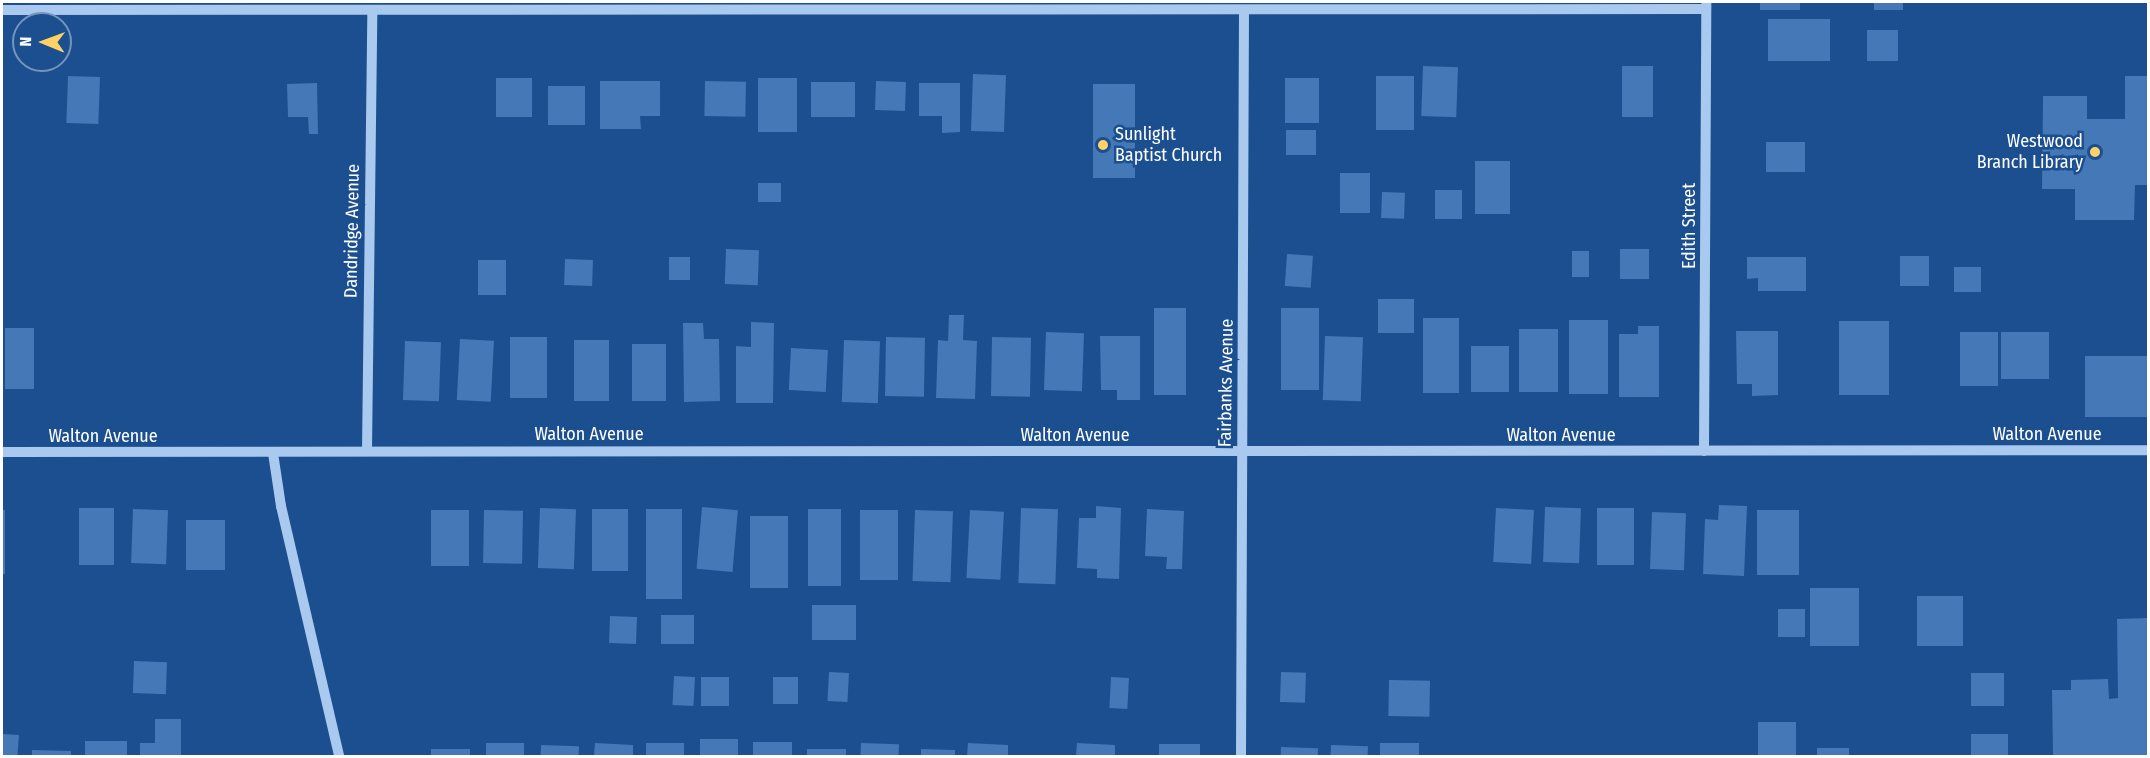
<!DOCTYPE html>
<style>
body{margin:0}
#map{position:relative;width:2150px;height:758px;overflow:hidden;background:#1b4f8f;font-family:"Fira Sans Condensed",sans-serif}
div>[style]{position:absolute}
.building>*{inset:0;background:#4478b7;transform-origin:0 0}
.minor>*{height:10px;margin:-5px;padding:0 5px;transform-origin:5px;border-radius:5px;background:#a9c9ee}
.dots>*{width:16px;height:16px;translate:-50% -50%;box-sizing:border-box;border:3px solid #1b4f8f;border-radius:50%}
span{translate:-50% -50%;white-space:nowrap;text-align:center;line-height:1.15;-webkit-text-stroke:5px #1b4f8f;paint-order:stroke}
.poi-label{font-size:18px;color:#fff}
.left{translate:0 -50%;text-align:left}
.right{translate:-100% -50%;text-align:right}
.street-label{font-size:18px;color:#fff}
.frame{position:absolute;inset:0;border:3px solid #fff;pointer-events:none}
.north{position:absolute;left:12px;top:12px;width:60px;height:60px;box-sizing:border-box;background:#1b4f8f;border:2px solid #7695bc;border-radius:50%;rotate:271deg;font-size:16px;font-weight:700;line-height:24px;text-align:center;color:#fff}
.north::after{content:'';display:block;margin:auto;width:21px;height:27px;background:#ffd166;clip-path:polygon(50% 0,100% 100%,50% 72%,0 100%)}
</style>
<div id="map">
<div class="building">
<i style="left:1760px;top:2px;width:40px;height:8px"></i>
<i style="left:1874px;top:2px;width:29px;height:8px"></i>
<i style="left:1768px;top:19px;width:62px;height:42px"></i>
<i style="left:1898px;top:30px;width:31px;height:31px;rotate:90deg"></i>
<i style="left:1423px;top:66px;width:35px;height:50px;rotate:2deg"></i>
<i style="left:1653px;top:66px;width:51px;height:31px;rotate:90deg"></i>
<i style="left:973px;top:74px;width:33px;height:57px;rotate:2deg"></i>
<i style="left:68px;top:76px;width:32px;height:47px;rotate:2deg"></i>
<i style="left:1414px;top:76px;width:54px;height:38px;rotate:90deg"></i>
<i style="clip-path:polygon(2125px 76px,2148px 76px,2148px 185px,2135px 185px,2134px 220px,2075px 220px,2075px 189px,2042px 189px,2043px 96px,2087px 96px,2087px 119px,2125px 119px)"></i>
<i style="left:496px;top:78px;width:36px;height:39px"></i>
<i style="left:758px;top:78px;width:39px;height:54px"></i>
<i style="left:1285px;top:78px;width:34px;height:45px"></i>
<i style="clip-path:polygon(600px 81px,660px 81px,660px 116px,640px 116px,641px 129px,600px 129px)"></i>
<i style="left:705px;top:81px;width:41px;height:35px;rotate:1deg"></i>
<i style="left:876px;top:81px;width:30px;height:29px;rotate:2deg"></i>
<i style="left:811px;top:82px;width:44px;height:35px"></i>
<i style="clip-path:polygon(317px 83px,318px 134px,309px 134px,308px 117px,288px 117px,287px 84px)"></i>
<i style="clip-path:polygon(919px 83px,960px 83px,960px 132px,942px 133px,942px 116px,919px 116px)"></i>
<i style="left:1093px;top:84px;width:42px;height:94px"></i>
<i style="left:548px;top:86px;width:37px;height:39px"></i>
<i style="left:1286px;top:130px;width:30px;height:25px"></i>
<i style="left:1766px;top:142px;width:39px;height:30px"></i>
<i style="left:1475px;top:161px;width:35px;height:53px"></i>
<i style="left:1370px;top:173px;width:40px;height:30px;rotate:90deg"></i>
<i style="left:758px;top:183px;width:23px;height:19px"></i>
<i style="left:1435px;top:190px;width:27px;height:29px"></i>
<i style="left:1382px;top:192px;width:23px;height:26px;rotate:2deg"></i>
<i style="left:726px;top:249px;width:33px;height:35px;rotate:2deg"></i>
<i style="left:1620px;top:249px;width:29px;height:30px"></i>
<i style="left:1572px;top:251px;width:17px;height:26px"></i>
<i style="left:1287px;top:254px;width:26px;height:32px;rotate:4deg"></i>
<i style="left:1900px;top:256px;width:29px;height:30px"></i>
<i style="left:669px;top:257px;width:21px;height:23px"></i>
<i style="clip-path:polygon(1747px 257px,1806px 257px,1806px 291px,1758px 291px,1758px 278px,1747px 279px)"></i>
<i style="left:565px;top:259px;width:28px;height:26px;rotate:2deg"></i>
<i style="left:478px;top:260px;width:28px;height:35px"></i>
<i style="left:1981px;top:267px;width:25px;height:27px;rotate:90deg"></i>
<i style="left:1378px;top:299px;width:36px;height:34px"></i>
<i style="left:1154px;top:308px;width:32px;height:87px"></i>
<i style="left:1281px;top:308px;width:38px;height:82px"></i>
<i style="clip-path:polygon(949px 315px,964px 315px,963px 340px,977px 341px,975px 399px,936px 398px,938px 340px,948px 341px)"></i>
<i style="left:1423px;top:318px;width:36px;height:75px"></i>
<i style="left:1569px;top:320px;width:39px;height:74px"></i>
<i style="left:1889px;top:321px;width:74px;height:50px;rotate:90deg"></i>
<i style="clip-path:polygon(751px 322px,774px 323px,773px 403px,736px 403px,736px 346px,751px 347px)"></i>
<i style="clip-path:polygon(683px 323px,703px 323px,704px 339px,719px 339px,720px 401px,684px 402px)"></i>
<i style="clip-path:polygon(1638px 326px,1659px 326px,1659px 397px,1619px 397px,1619px 334px,1638px 334px)"></i>
<i style="left:5px;top:328px;width:29px;height:61px"></i>
<i style="left:1519px;top:329px;width:39px;height:63px"></i>
<i style="clip-path:polygon(1736px 331px,1778px 331px,1778px 395px,1752px 396px,1752px 384px,1737px 384px)"></i>
<i style="left:1046px;top:332px;width:38px;height:58px;rotate:2deg"></i>
<i style="left:1960px;top:332px;width:38px;height:54px"></i>
<i style="left:2001px;top:332px;width:48px;height:47px"></i>
<i style="clip-path:polygon(1100px 336px,1140px 336px,1140px 400px,1117px 400px,1117px 390px,1101px 390px)"></i>
<i style="left:1325px;top:336px;width:38px;height:64px;rotate:2deg"></i>
<i style="left:510px;top:337px;width:37px;height:61px"></i>
<i style="left:886px;top:337px;width:39px;height:59px;rotate:1deg"></i>
<i style="left:992px;top:337px;width:39px;height:59px;rotate:1deg"></i>
<i style="left:460px;top:339px;width:34px;height:61px;rotate:3deg"></i>
<i style="left:574px;top:340px;width:35px;height:61px"></i>
<i style="left:844px;top:340px;width:36px;height:62px;rotate:2deg"></i>
<i style="left:405px;top:341px;width:36px;height:59px;rotate:2deg"></i>
<i style="left:632px;top:344px;width:34px;height:57px"></i>
<i style="left:1471px;top:346px;width:38px;height:46px"></i>
<i style="left:791px;top:348px;width:37px;height:42px;rotate:3deg"></i>
<i style="left:2085px;top:356px;width:63px;height:61px"></i>
<i style="clip-path:polygon(1719px 505px,1747px 506px,1744px 576px,1703px 574px,1705px 519px,1718px 520px)"></i>
<i style="clip-path:polygon(1096px 506px,1121px 508px,1119px 579px,1097px 578px,1097px 569px,1077px 568px,1079px 518px,1096px 518px)"></i>
<i style="left:702px;top:507px;width:36px;height:62px;rotate:5deg"></i>
<i style="left:1545px;top:507px;width:36px;height:55px;rotate:2deg"></i>
<i style="left:79px;top:508px;width:35px;height:57px"></i>
<i style="left:540px;top:508px;width:36px;height:60px;rotate:2deg"></i>
<i style="left:1021px;top:508px;width:37px;height:75px;rotate:2deg"></i>
<i style="left:1496px;top:508px;width:38px;height:54px;rotate:3deg"></i>
<i style="left:1597px;top:508px;width:37px;height:57px"></i>
<i style="left:133px;top:509px;width:35px;height:54px;rotate:2deg"></i>
<i style="left:592px;top:509px;width:36px;height:62px"></i>
<i style="left:646px;top:509px;width:36px;height:90px"></i>
<i style="left:808px;top:509px;width:33px;height:77px"></i>
<i style="clip-path:polygon(1147px 509px,1184px 511px,1182px 569px,1166px 569px,1167px 557px,1145px 556px)"></i>
<i style="left:2px;top:510px;width:3px;height:64px"></i>
<i style="left:431px;top:510px;width:38px;height:56px"></i>
<i style="left:484px;top:510px;width:39px;height:53px;rotate:1deg"></i>
<i style="left:898px;top:510px;width:70px;height:38px;rotate:90deg"></i>
<i style="left:915px;top:510px;width:38px;height:71px;rotate:2deg"></i>
<i style="left:970px;top:510px;width:34px;height:68px;rotate:3deg"></i>
<i style="left:1757px;top:510px;width:42px;height:65px"></i>
<i style="left:1652px;top:512px;width:34px;height:57px;rotate:2deg"></i>
<i style="left:750px;top:516px;width:38px;height:72px"></i>
<i style="left:186px;top:520px;width:39px;height:50px"></i>
<i style="left:1810px;top:588px;width:49px;height:58px"></i>
<i style="left:1917px;top:596px;width:46px;height:50px"></i>
<i style="left:812px;top:605px;width:44px;height:35px"></i>
<i style="left:1805px;top:609px;width:28px;height:27px;rotate:90deg"></i>
<i style="left:661px;top:615px;width:33px;height:29px"></i>
<i style="left:610px;top:616px;width:27px;height:27px;rotate:2deg"></i>
<i style="clip-path:polygon(2148px 618px,2148px 756px,2053px 756px,2052px 690px,2071px 690px,2071px 680px,2108px 679px,2109px 699px,2118px 698px,2117px 619px)"></i>
<i style="left:134px;top:661px;width:33px;height:32px;rotate:2deg"></i>
<i style="left:829px;top:672px;width:20px;height:29px;rotate:3deg"></i>
<i style="left:1281px;top:672px;width:25px;height:30px;rotate:2deg"></i>
<i style="left:1971px;top:673px;width:33px;height:33px"></i>
<i style="left:674px;top:676px;width:21px;height:29px;rotate:3deg"></i>
<i style="left:701px;top:677px;width:28px;height:29px"></i>
<i style="left:773px;top:677px;width:25px;height:27px"></i>
<i style="left:1111px;top:677px;width:18px;height:31px;rotate:3deg"></i>
<i style="left:1389px;top:680px;width:41px;height:36px;rotate:1deg"></i>
<i style="clip-path:polygon(155px 719px,181px 719px,181px 756px,140px 756px,140px 743px,155px 743px)"></i>
<i style="left:1758px;top:722px;width:38px;height:34px"></i>
<i style="left:3px;top:734px;width:16px;height:22px;rotate:4deg"></i>
<i style="left:1971px;top:734px;width:37px;height:22px"></i>
<i style="left:700px;top:739px;width:38px;height:17px"></i>
<i style="left:85px;top:741px;width:42px;height:15px"></i>
<i style="left:753px;top:742px;width:39px;height:14px"></i>
<i style="left:486px;top:743px;width:38px;height:13px"></i>
<i style="clip-path:polygon(595px 743px,633px 745px,633px 756px,594px 756px)"></i>
<i style="left:684px;top:743px;width:13px;height:38px;rotate:90deg"></i>
<i style="left:861px;top:743px;width:38px;height:13px;rotate:2deg"></i>
<i style="clip-path:polygon(968px 743px,1008px 745px,1008px 756px,967px 756px)"></i>
<i style="clip-path:polygon(1077px 743px,1115px 745px,1115px 756px,1076px 756px)"></i>
<i style="left:1380px;top:743px;width:39px;height:13px"></i>
<i style="left:1159px;top:744px;width:41px;height:12px"></i>
<i style="left:541px;top:745px;width:38px;height:11px;rotate:2deg"></i>
<i style="left:1331px;top:745px;width:37px;height:11px;rotate:2deg"></i>
<i style="left:1281px;top:747px;width:37px;height:9px;rotate:2deg"></i>
<i style="left:1817px;top:748px;width:32px;height:8px"></i>
<i style="left:431px;top:749px;width:39px;height:7px"></i>
<i style="left:807px;top:749px;width:39px;height:7px"></i>
<i style="clip-path:polygon(921px 749px,955px 750px,955px 756px,921px 756px)"></i>
<i style="clip-path:polygon(32px 750px,71px 751px,71px 756px,32px 756px)"></i>
</div>
<div class="minor">
<i style="left:2px;top:10px;width:1704px;rotate:-0.03deg"></i>
<i style="left:367px;top:450px;width:439px;rotate:-89.3deg"></i>
<i style="left:1704px;top:451px;width:449px;rotate:-89.7deg"></i>
<i style="left:2px;top:452px;width:2146px;rotate:-0.05deg"></i>
<i style="left:273px;top:453px;width:54px;rotate:81.4deg"></i>
<i style="left:281px;top:506px;width:257px;rotate:76.9deg"></i>
<i style="left:1241px;top:756px;width:746px;rotate:-89.77deg"></i>
</div>
<div class="dots">
<i style="left:1103px;top:145px;background:#ffd166"></i>
<i style="left:2095px;top:152px;background:#ffd166"></i>
</div>
<div class="poi-label">
<span class="left" style="left:1115px;top:145px">Sunlight<br>Baptist Church</span>
<span class="right" style="left:2083px;top:152px">Westwood<br>Branch Library</span>
</div>
<div class="street-label">
<span style="left:1689px;top:226px;rotate:-90deg">Edith Street</span>
<span style="left:352px;top:231px;rotate:-89deg">Dandridge Avenue</span>
<span style="left:1226px;top:383px;rotate:-89deg">Fairbanks Avenue</span>
<span style="left:589px;top:434px">Walton Avenue</span>
<span style="left:2047px;top:434px">Walton Avenue</span>
<span style="left:1075px;top:435px">Walton Avenue</span>
<span style="left:1561px;top:435px">Walton Avenue</span>
<span style="left:103px;top:436px">Walton Avenue</span>
</div>
<div class="frame"></div>
<div class="north">N</div>
</div>
